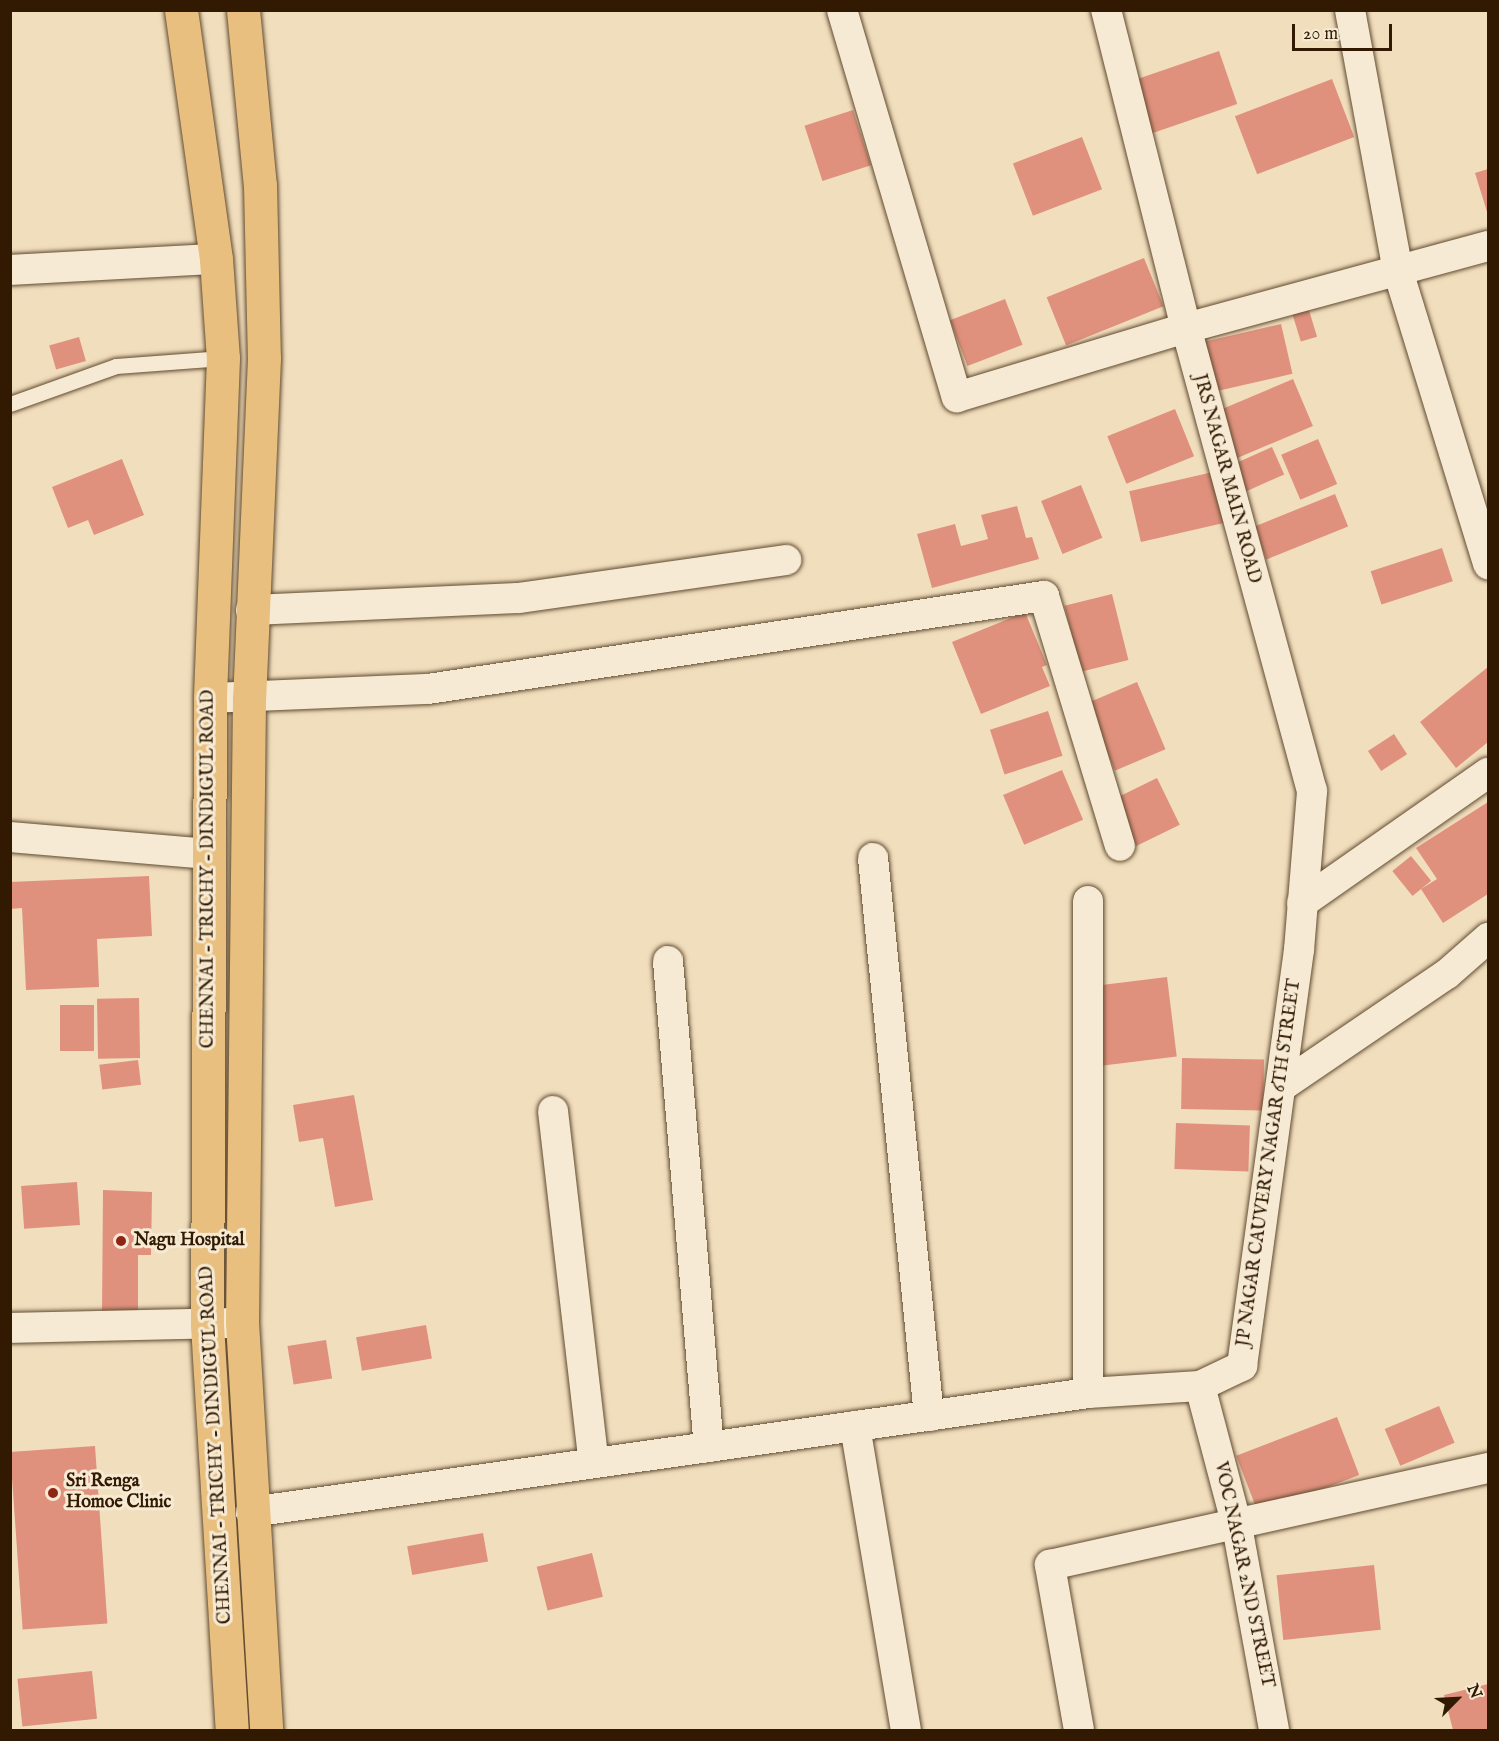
<!DOCTYPE html>
<style>
body{margin:0}
#map{position:relative;width:1499px;height:1741px;overflow:hidden;background:#f1debd;font-family:"IM FELL English",serif}
div>[style]{position:absolute}
.building>*{inset:0;background:#e0917d;transform-origin:0 0}
.roads{filter:drop-shadow(0 0 2px #614b30) drop-shadow(0 0 2px #614b30)}
.lane>*{height:15px;margin:-7.5px;padding:0 7.5px;transform-origin:7.5px;border-radius:7.5px;background:#f6ead4}
.street>*{height:30px;margin:-15px;padding:0 15px;transform-origin:15px;border-radius:15px;background:#f6ead4}
.highway>*{height:33px;margin:-16.5px;padding:0 16.5px;transform-origin:16.5px;border-radius:16.5px;background:#e8bf7e}
.dots>*{width:16px;height:16px;translate:-50% -50%;box-sizing:border-box;border:3px solid #f6ead4;border-radius:50%}
span{translate:-50% -50%;white-space:nowrap;text-align:center;line-height:1.15;-webkit-text-stroke:6px #f6ead4;paint-order:stroke}
.street-label{font-size:18px;color:#311a01}
.poi-label{font-size:18px;color:#311a01;font-weight:700}
.left{translate:0 -50%;text-align:left}
.frame{position:absolute;inset:0;border:12px solid #311a01;pointer-events:none}
.north{position:absolute;left:1427px;top:1669px;width:60px;height:60px;-webkit-text-stroke:4px #f6ead4;paint-order:stroke;rotate:66deg;font-size:16px;font-weight:700;line-height:24px;text-align:center;color:#311a01}
.north::after{content:'';display:block;margin:auto;width:21px;height:27px;background:#311a01;clip-path:polygon(50% 0,100% 100%,50% 72%,0 100%)}
.scale{position:absolute;left:1292px;top:24px;width:100px;height:27px;box-sizing:border-box;border:3px solid #311a01;border-top:0;padding-left:8px;font-size:18px;line-height:21px;white-space:nowrap;color:#311a01;-webkit-text-stroke:4px #f6ead4;paint-order:stroke}
</style>
<div id="map">
<div class="building">
<i style="left:1219px;top:51px;width:56px;height:97px;rotate:71deg"></i>
<i style="left:1332px;top:79px;width:62px;height:104px;rotate:69deg"></i>
<i style="left:853px;top:110px;width:58px;height:51px;rotate:72deg"></i>
<i style="left:1082px;top:137px;width:56px;height:74px;rotate:69deg"></i>
<i style="clip-path:polygon(1488px 169px,1488px 215px,1475px 173px)"></i>
<i style="left:1144px;top:258px;width:52px;height:105px;rotate:68deg"></i>
<i style="left:1005px;top:299px;width:49px;height:59px;rotate:69deg"></i>
<i style="left:1308px;top:307px;width:31px;height:17px;rotate:73deg"></i>
<i style="left:1281px;top:324px;width:51px;height:84px;rotate:77deg"></i>
<i style="left:79px;top:337px;width:25px;height:31px;rotate:74deg"></i>
<i style="left:1293px;top:379px;width:51px;height:84px;rotate:67deg"></i>
<i style="left:1175px;top:409px;width:51px;height:73px;rotate:68deg"></i>
<i style="left:1318px;top:439px;width:49px;height:40px;rotate:67deg"></i>
<i style="left:1272px;top:447px;width:30px;height:43px;rotate:66deg"></i>
<i style="clip-path:polygon(122px 459px,144px 515px,94px 535px,88px 520px,68px 528px,52px 487px)"></i>
<i style="left:1213px;top:472px;width:52px;height:86px;rotate:77deg"></i>
<i style="left:1081px;top:485px;width:57px;height:43px;rotate:68deg"></i>
<i style="left:1335px;top:494px;width:35px;height:88px;rotate:68deg"></i>
<i style="clip-path:polygon(1017px 506px,1026px 538px,1032px 537px,1039px 559px,932px 588px,917px 534px,955px 524px,961px 546px,988px 539px,981px 515px)"></i>
<i style="left:1442px;top:548px;width:35px;height:75px;rotate:72deg"></i>
<i style="left:1112px;top:594px;width:68px;height:49px;rotate:76deg"></i>
<i style="clip-path:polygon(1025px 612px,1047px 665px,1042px 667px,1050px 686px,981px 714px,952px 642px)"></i>
<i style="clip-path:polygon(1488px 667px,1488px 742px,1456px 768px,1420px 722px)"></i>
<i style="left:1137px;top:682px;width:73px;height:55px;rotate:67deg"></i>
<i style="left:1048px;top:711px;width:47px;height:61px;rotate:72deg"></i>
<i style="left:1394px;top:734px;width:24px;height:31px;rotate:57deg"></i>
<i style="left:1062px;top:770px;width:54px;height:64px;rotate:67deg"></i>
<i style="left:1157px;top:778px;width:52px;height:49px;rotate:64deg"></i>
<i style="clip-path:polygon(1488px 802px,1488px 894px,1443px 923px,1421px 889px,1437px 879px,1416px 848px)"></i>
<i style="left:1411px;top:856px;width:32px;height:24px;rotate:51deg"></i>
<i style="clip-path:polygon(149px 876px,152px 936px,97px 939px,99px 987px,26px 990px,22px 908px,10px 909px,10px 882px)"></i>
<i style="left:1167px;top:977px;width:80px;height:78px;rotate:83deg"></i>
<i style="left:139px;top:998px;width:60px;height:42px;rotate:89deg"></i>
<i style="left:60px;top:1005px;width:34px;height:46px"></i>
<i style="left:1182px;top:1058px;width:82px;height:51px;rotate:1deg"></i>
<i style="left:138px;top:1060px;width:25px;height:39px;rotate:83deg"></i>
<i style="clip-path:polygon(354px 1095px,373px 1200px,335px 1207px,323px 1138px,299px 1142px,293px 1105px)"></i>
<i style="left:1176px;top:1123px;width:74px;height:46px;rotate:2deg"></i>
<i style="left:77px;top:1182px;width:43px;height:56px;rotate:86deg"></i>
<i style="clip-path:polygon(103px 1190px,152px 1192px,151px 1255px,138px 1255px,138px 1314px,102px 1313px)"></i>
<i style="left:426px;top:1325px;width:34px;height:71px;rotate:80deg"></i>
<i style="left:326px;top:1340px;width:39px;height:39px;rotate:81deg"></i>
<i style="left:1439px;top:1406px;width:40px;height:59px;rotate:67deg"></i>
<i style="left:1337px;top:1417px;width:62px;height:108px;rotate:69deg"></i>
<i style="left:95px;top:1446px;width:178px;height:85px;rotate:86deg"></i>
<i style="left:483px;top:1533px;width:29px;height:77px;rotate:80deg"></i>
<i style="left:592px;top:1553px;width:45px;height:57px;rotate:76deg"></i>
<i style="left:1374px;top:1565px;width:65px;height:98px;rotate:84deg"></i>
<i style="left:92px;top:1671px;width:48px;height:75px;rotate:84deg"></i>
<i style="clip-path:polygon(1488px 1684px,1488px 1730px,1453px 1730px,1444px 1695px)"></i>
</div>
<div class="roads">
<div class="lane">
<i style="left:10px;top:404px;width:113px;rotate:-19.7deg"></i>
<i style="left:116px;top:366px;width:107px;rotate:-4.3deg"></i>
</div>
<div class="street">
<i style="left:842px;top:10px;width:404px;rotate:73.5deg"></i>
<i style="left:957px;top:397px;width:239px;rotate:-16.8deg"></i>
<i style="left:1186px;top:328px;width:313px;rotate:-15.2deg"></i>
<i style="left:1350px;top:10px;width:265px;rotate:79.6deg"></i>
<i style="left:1398px;top:271px;width:307px;rotate:72.9deg"></i>
<i style="left:10px;top:270px;width:206px;rotate:-3.1deg"></i>
<i style="left:251px;top:610px;width:268px;rotate:-2.6deg"></i>
<i style="left:519px;top:598px;width:270px;rotate:-8.1deg"></i>
<i style="left:210px;top:698px;width:218px;rotate:-2.4deg"></i>
<i style="left:428px;top:689px;width:623px;rotate:-8.59deg"></i>
<i style="left:1044px;top:596px;width:261px;rotate:73.1deg"></i>
<i style="left:10px;top:837px;width:199px;rotate:4.9deg"></i>
<i style="left:873px;top:858px;width:561px;rotate:84.27deg"></i>
<i style="left:1088px;top:901px;width:492px;rotate:90deg"></i>
<i style="left:1302px;top:903px;width:227px;rotate:-35deg"></i>
<i style="left:668px;top:961px;width:488px;rotate:85.2deg"></i>
<i style="left:1282px;top:1086px;width:199px;rotate:-34.2deg"></i>
<i style="left:1447px;top:974px;width:55px;rotate:-41.3deg"></i>
<i style="left:553px;top:1111px;width:354px;rotate:83.4deg"></i>
<i style="left:10px;top:1328px;width:222px;rotate:-1.3deg"></i>
<i style="left:1200px;top:1386px;width:145px;rotate:75.2deg"></i>
<i style="left:1237px;top:1526px;width:207px;rotate:79.7deg"></i>
<i style="left:855px;top:1426px;width:308px;rotate:80.5deg"></i>
<i style="left:251px;top:1512px;width:845px;rotate:-8.09deg"></i>
<i style="left:1088px;top:1393px;width:112px;rotate:-3.6deg"></i>
<i style="left:1200px;top:1386px;width:47px;rotate:-25.5deg"></i>
<i style="left:1242px;top:1366px;width:420px;rotate:-82.2deg"></i>
<i style="left:1299px;top:950px;width:160px;rotate:-85.3deg"></i>
<i style="left:1312px;top:791px;width:480px;rotate:-105.2deg"></i>
<i style="left:1186px;top:328px;width:328px;rotate:-104.1deg"></i>
<i style="left:1079px;top:1730px;width:168px;rotate:-100deg"></i>
<i style="left:1050px;top:1565px;width:449px;rotate:-12.5deg"></i>
</div>
<div class="highway">
<i style="left:181px;top:10px;width:251px;rotate:82deg"></i>
<i style="left:216px;top:259px;width:99px;rotate:86deg"></i>
<i style="left:223px;top:358px;width:340px;rotate:92.2deg"></i>
<i style="left:210px;top:698px;width:627px;rotate:90.27deg"></i>
<i style="left:207px;top:1325px;width:406px;rotate:86.5deg"></i>
<i style="left:243px;top:10px;width:176px;rotate:84.5deg"></i>
<i style="left:260px;top:185px;width:173px;rotate:88.7deg"></i>
<i style="left:264px;top:358px;width:340px;rotate:92.5deg"></i>
<i style="left:249px;top:698px;width:624px;rotate:90.64deg"></i>
<i style="left:242px;top:1322px;width:409px;rotate:86.6deg"></i>
</div>
</div>
<div class="dots">
<i style="left:121px;top:1241px;background:#8f2418"></i>
<i style="left:53px;top:1493px;background:#8f2418"></i>
</div>
<div class="street-label">
<span style="left:1226px;top:479px;rotate:75deg">JRS NAGAR MAIN ROAD</span>
<span style="left:209px;top:869px;rotate:-90deg">CHENNAI - TRICHY - DINDIGUL ROAD</span>
<span style="left:1270px;top:1163px;rotate:-82deg">JP NAGAR CAUVERY NAGAR 6TH STREET</span>
<span style="left:217px;top:1445px;rotate:-93deg">CHENNAI - TRICHY - DINDIGUL ROAD</span>
<span style="left:1243px;top:1575px;rotate:78deg">VOC NAGAR 2ND STREET</span>
</div>
<div class="poi-label">
<span class="left" style="left:134px;top:1241px">Nagu Hospital</span>
<span class="left" style="left:66px;top:1493px">Sri Renga<br>Homoe Clinic</span>
</div>
<div class="frame"></div>
<div class="north">N</div>
<div class="scale">20 m</div>
</div>
